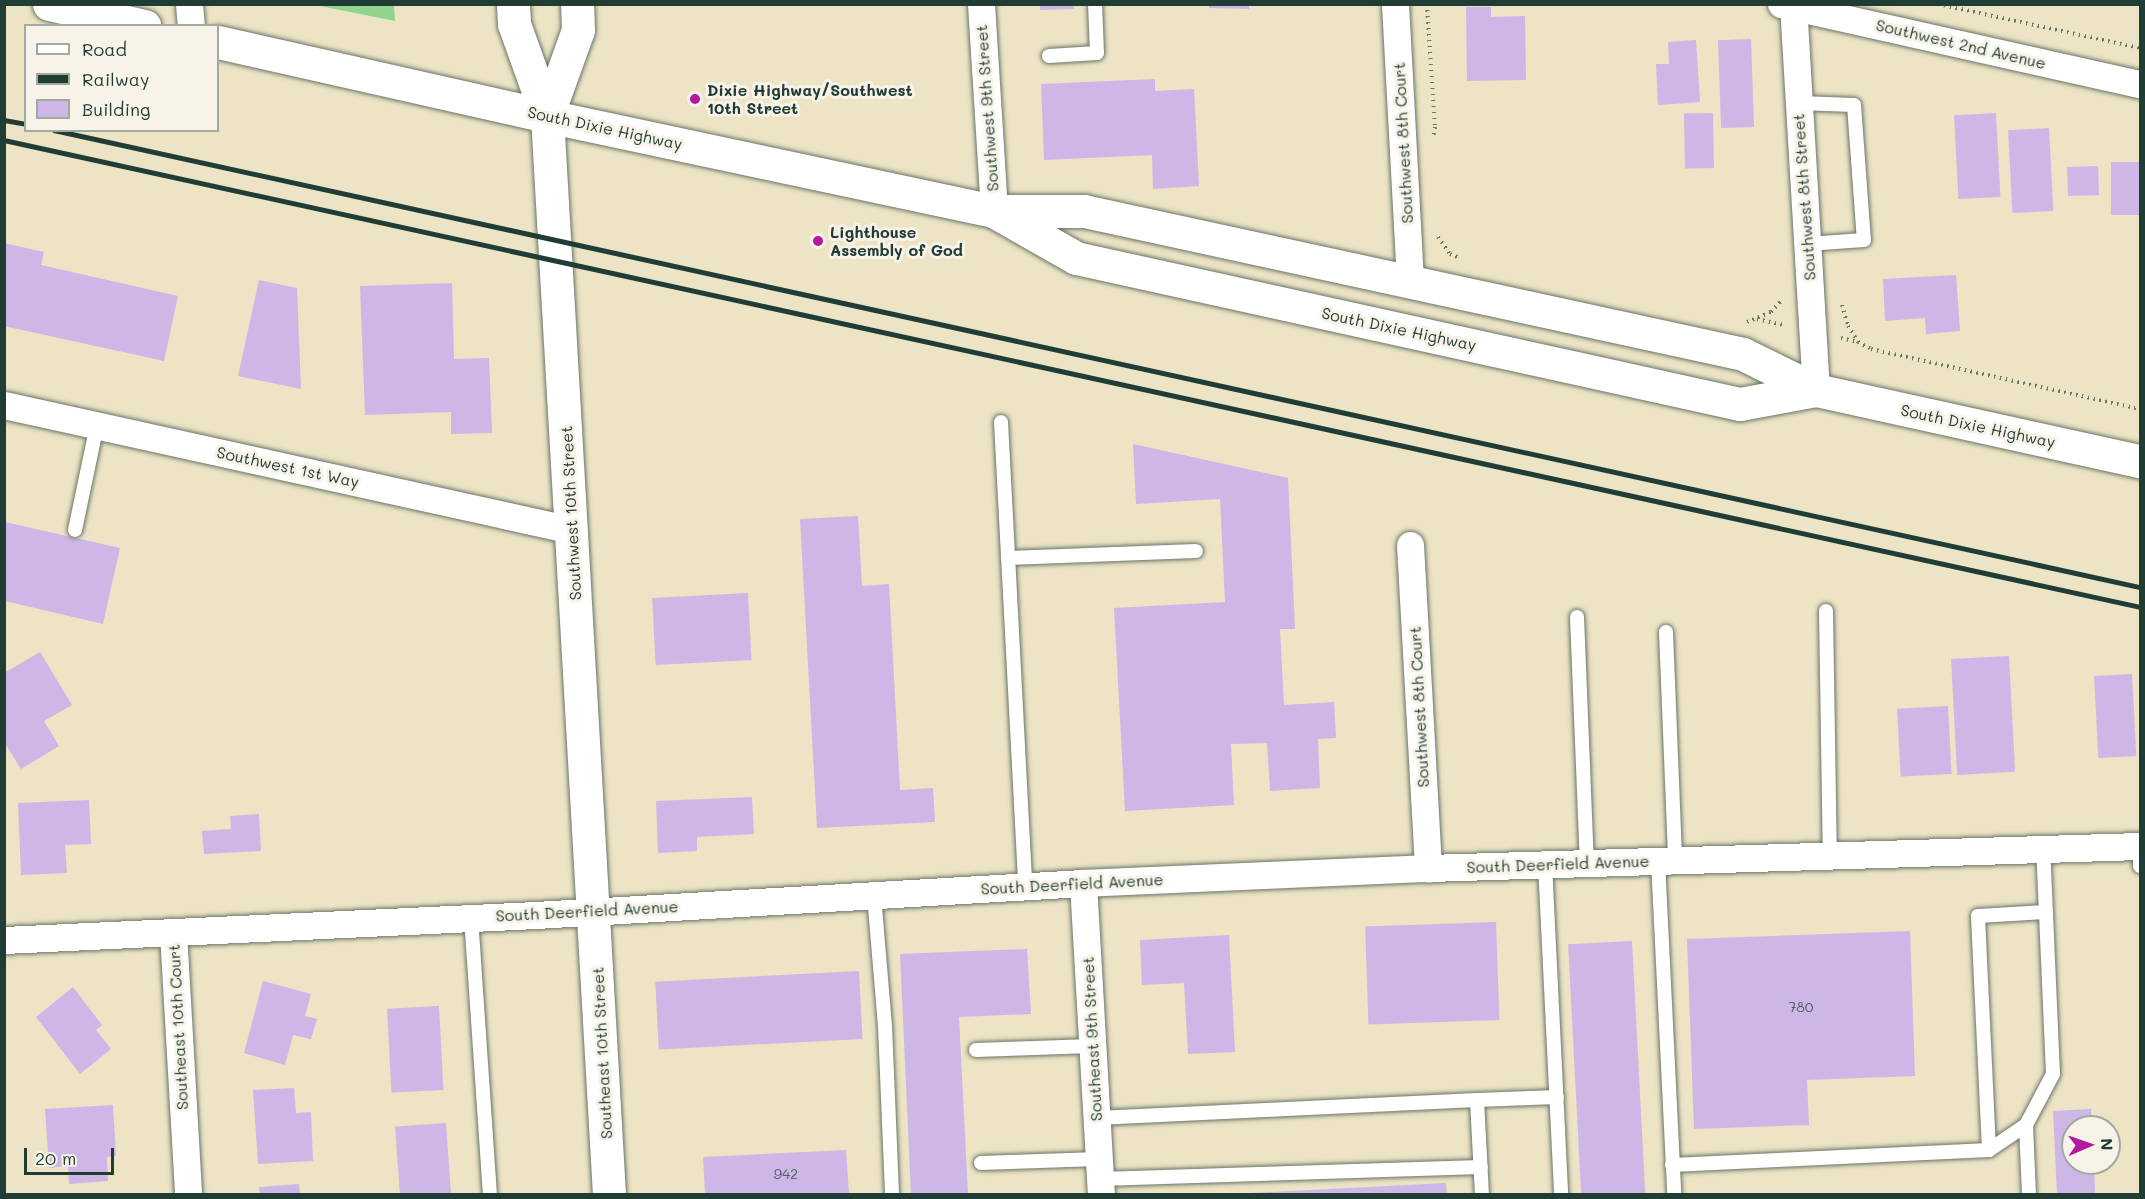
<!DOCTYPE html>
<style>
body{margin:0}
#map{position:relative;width:2145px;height:1199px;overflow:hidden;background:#ede3c5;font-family:Mali,sans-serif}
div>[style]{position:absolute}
.green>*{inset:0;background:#91d48c}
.building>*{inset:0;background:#cdb7e6;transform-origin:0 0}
.path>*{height:4px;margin-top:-2px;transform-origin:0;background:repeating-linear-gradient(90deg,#677767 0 1.5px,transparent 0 6px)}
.roads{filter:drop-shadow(0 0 2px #677767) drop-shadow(0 0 2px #677767)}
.service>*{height:14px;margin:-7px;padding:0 7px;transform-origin:7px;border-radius:7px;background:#fff}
.minor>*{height:27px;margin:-13.5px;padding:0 13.5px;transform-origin:13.5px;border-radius:13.5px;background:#fff}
.secondary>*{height:33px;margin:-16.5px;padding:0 16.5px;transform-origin:16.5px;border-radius:16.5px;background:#fff}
.primary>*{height:33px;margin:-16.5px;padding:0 16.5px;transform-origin:16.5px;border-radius:16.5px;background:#fff}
.rail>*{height:4.5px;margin:-2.25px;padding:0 2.25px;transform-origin:2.25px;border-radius:2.25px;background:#1f3d34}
.dots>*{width:16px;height:16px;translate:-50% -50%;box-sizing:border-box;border:3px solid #f7f3e8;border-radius:50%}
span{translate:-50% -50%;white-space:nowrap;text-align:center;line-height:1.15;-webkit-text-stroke:6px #f7f3e8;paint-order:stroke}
.number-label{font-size:14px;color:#4a5c60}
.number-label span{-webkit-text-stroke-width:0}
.street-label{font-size:16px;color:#1f3d34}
.poi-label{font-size:16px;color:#1f3d34;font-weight:700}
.left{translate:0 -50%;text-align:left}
.frame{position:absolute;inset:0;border:6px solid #1f3d34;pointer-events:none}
.legend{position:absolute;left:24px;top:24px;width:195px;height:108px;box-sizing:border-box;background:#f7f3e8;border:2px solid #a1aaa0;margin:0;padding:8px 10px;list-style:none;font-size:18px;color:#1f3d34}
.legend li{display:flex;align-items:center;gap:12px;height:30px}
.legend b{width:30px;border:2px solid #a1aaa0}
.north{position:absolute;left:2061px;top:1115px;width:60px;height:60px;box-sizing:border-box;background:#f7f3e8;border:2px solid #a1aaa0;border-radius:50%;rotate:88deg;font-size:16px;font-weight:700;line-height:24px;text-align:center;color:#1f3d34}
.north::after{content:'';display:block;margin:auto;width:21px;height:27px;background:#b5179e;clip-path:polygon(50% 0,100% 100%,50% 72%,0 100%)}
.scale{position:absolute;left:24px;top:1148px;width:90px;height:27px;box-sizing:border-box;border:3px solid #1f3d34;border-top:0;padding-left:8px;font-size:18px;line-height:21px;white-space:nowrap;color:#1f3d34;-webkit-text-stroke:4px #f7f3e8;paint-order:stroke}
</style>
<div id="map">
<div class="green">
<i style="clip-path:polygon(315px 5px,394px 5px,395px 21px)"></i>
</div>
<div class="building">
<i style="clip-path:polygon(1040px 4px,1074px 4px,1074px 9px,1040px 10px)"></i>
<i style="clip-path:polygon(1209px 5px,1249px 5px,1249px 9px,1209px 8px)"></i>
<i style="clip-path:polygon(1466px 7px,1491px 7px,1491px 17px,1525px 16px,1526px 80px,1467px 81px)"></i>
<i style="left:1751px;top:39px;width:88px;height:33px;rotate:88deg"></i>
<i style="clip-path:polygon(1696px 40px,1700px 102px,1658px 105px,1656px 64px,1669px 64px,1668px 42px)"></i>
<i style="clip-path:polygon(1155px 79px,1155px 91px,1194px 89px,1199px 186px,1153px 189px,1152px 155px,1044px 160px,1041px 84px)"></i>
<i style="left:1713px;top:113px;width:55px;height:29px;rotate:89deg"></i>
<i style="left:1996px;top:113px;width:84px;height:42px;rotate:87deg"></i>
<i style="left:2049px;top:128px;width:83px;height:41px;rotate:87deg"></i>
<i style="left:2140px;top:162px;width:53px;height:29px;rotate:90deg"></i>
<i style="left:2098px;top:166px;width:29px;height:31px;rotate:88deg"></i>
<i style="clip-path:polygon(4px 243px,44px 252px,41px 265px,178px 296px,164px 361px,4px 326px)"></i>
<i style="clip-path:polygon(1956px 275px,1960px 331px,1926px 334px,1925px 318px,1885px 321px,1883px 279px)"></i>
<i style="clip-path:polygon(259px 280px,297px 288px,301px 389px,238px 376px)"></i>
<i style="clip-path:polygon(452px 283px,454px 359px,489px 358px,492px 433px,451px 434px,451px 412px,365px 415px,360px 286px)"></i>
<i style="clip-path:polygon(1133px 444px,1288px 478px,1295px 629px,1280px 629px,1284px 705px,1334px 702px,1336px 738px,1318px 739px,1320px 788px,1270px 791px,1267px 743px,1231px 744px,1234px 805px,1125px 811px,1114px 608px,1225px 602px,1220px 499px,1136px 504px)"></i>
<i style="clip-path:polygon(858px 516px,862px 586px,889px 584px,900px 790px,933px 788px,935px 822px,817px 828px,800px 519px)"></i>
<i style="clip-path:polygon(5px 522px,120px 548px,103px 624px,5px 601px)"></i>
<i style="left:748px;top:593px;width:67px;height:96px;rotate:87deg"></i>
<i style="clip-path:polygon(40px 652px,72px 705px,44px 721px,59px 746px,21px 769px,4px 742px,4px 673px)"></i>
<i style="left:2009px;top:656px;width:116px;height:58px;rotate:87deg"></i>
<i style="left:2132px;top:674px;width:82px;height:38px;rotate:87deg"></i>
<i style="left:1948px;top:706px;width:68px;height:51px;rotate:87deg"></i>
<i style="clip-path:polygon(752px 797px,754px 834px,697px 837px,697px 851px,658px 853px,656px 801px)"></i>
<i style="clip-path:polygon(89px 800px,91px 844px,65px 845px,67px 873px,21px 875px,18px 803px)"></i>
<i style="clip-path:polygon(259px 814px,261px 851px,204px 854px,202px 831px,231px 829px,230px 816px)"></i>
<i style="left:1496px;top:922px;width:98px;height:131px;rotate:88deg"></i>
<i style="clip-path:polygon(1910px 931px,1915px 1076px,1807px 1080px,1809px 1125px,1694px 1129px,1687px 939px)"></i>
<i style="clip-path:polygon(1229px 935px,1235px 1052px,1188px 1054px,1184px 983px,1142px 985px,1140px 940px)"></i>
<i style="left:1632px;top:941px;width:253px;height:64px;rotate:87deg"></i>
<i style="clip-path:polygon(1027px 949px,1031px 1014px,959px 1017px,968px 1194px,911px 1194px,900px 954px)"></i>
<i style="left:859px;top:971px;width:68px;height:204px;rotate:87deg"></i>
<i style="clip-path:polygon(263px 981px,311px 994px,305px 1016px,317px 1019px,311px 1039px,293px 1035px,285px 1065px,244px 1053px)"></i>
<i style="clip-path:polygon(73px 987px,102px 1025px,96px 1030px,111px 1049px,80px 1074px,36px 1017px)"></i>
<i style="left:439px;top:1006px;width:84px;height:52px;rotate:87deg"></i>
<i style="clip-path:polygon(294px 1088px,296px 1113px,311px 1112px,313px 1161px,258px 1164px,253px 1090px)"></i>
<i style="clip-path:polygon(113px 1105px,116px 1156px,107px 1157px,108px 1181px,69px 1184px,68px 1166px,49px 1168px,45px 1109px)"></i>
<i style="clip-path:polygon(2091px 1109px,2092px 1127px,2073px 1127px,2073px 1163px,2094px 1163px,2095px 1194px,2057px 1194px,2053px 1111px)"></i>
<i style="left:446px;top:1123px;width:71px;height:51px;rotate:86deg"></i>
<i style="clip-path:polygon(846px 1150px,849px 1194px,705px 1194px,703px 1157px)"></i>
<i style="clip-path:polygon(1446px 1183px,1447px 1194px,1250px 1194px,1250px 1193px)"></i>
<i style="clip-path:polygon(299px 1184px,300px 1194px,260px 1194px,259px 1187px)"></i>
</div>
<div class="path">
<i style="left:1427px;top:4px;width:123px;rotate:86.3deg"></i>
<i style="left:1435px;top:127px;width:11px;rotate:100deg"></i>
<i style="left:1938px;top:4px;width:207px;rotate:12.3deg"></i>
<i style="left:1438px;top:237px;width:21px;rotate:55deg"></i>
<i style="left:1450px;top:254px;width:8px;rotate:23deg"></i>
<i style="left:1842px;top:305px;width:22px;rotate:74deg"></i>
<i style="left:1848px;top:326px;width:19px;rotate:58deg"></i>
<i style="left:1858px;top:342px;width:15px;rotate:28deg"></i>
<i style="left:1871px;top:349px;width:270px;rotate:12.6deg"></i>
<i style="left:2134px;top:408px;width:6px;rotate:-9deg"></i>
<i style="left:1757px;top:319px;width:28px;rotate:13deg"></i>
<i style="left:1747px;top:322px;width:26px;rotate:-23deg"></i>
<i style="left:1771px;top:312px;width:15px;rotate:-48deg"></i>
<i style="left:1841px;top:338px;width:17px;rotate:13deg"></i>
</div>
<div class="roads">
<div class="service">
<i style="left:1049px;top:56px;width:48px;rotate:-3.6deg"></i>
<i style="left:1097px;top:53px;width:49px;rotate:-92.3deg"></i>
<i style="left:1799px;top:103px;width:55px;rotate:2.1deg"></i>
<i style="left:1854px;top:105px;width:135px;rotate:85.8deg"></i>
<i style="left:1864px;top:240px;width:57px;rotate:176deg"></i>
<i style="left:1001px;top:422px;width:466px;rotate:87deg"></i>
<i style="left:75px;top:530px;width:107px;rotate:-78.2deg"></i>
<i style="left:1008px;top:558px;width:188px;rotate:-2.1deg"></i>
<i style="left:1826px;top:611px;width:245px;rotate:89.1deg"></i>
<i style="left:1577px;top:617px;width:246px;rotate:87.7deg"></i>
<i style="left:1666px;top:632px;width:228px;rotate:87.7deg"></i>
<i style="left:2140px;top:846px;width:20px;rotate:90deg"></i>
<i style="left:1658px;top:861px;width:333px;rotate:87.2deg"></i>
<i style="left:1545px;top:864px;width:330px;rotate:87.2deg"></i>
<i style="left:874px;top:895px;width:131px;rotate:85.2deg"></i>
<i style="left:885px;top:1026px;width:168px;rotate:87.6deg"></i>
<i style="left:471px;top:917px;width:278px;rotate:86.1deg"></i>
<i style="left:976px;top:1050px;width:116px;rotate:-2deg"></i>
<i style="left:1477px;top:1100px;width:80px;rotate:-2.1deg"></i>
<i style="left:1097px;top:1118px;width:380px;rotate:-2.7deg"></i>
<i style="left:1477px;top:1100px;width:94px;rotate:87deg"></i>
<i style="left:1989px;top:1150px;width:45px;rotate:-34deg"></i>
<i style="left:981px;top:1163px;width:117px;rotate:-2deg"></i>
<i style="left:1672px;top:1165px;width:317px;rotate:-2.7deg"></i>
<i style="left:1989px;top:1150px;width:234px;rotate:-92.7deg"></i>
<i style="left:1978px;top:916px;width:68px;rotate:-3.4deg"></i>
<i style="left:1100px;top:1179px;width:381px;rotate:-1.8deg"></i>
<i style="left:2029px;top:1194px;width:69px;rotate:-92.5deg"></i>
<i style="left:2026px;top:1125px;width:58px;rotate:-62.1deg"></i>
<i style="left:2053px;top:1074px;width:225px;rotate:-92.5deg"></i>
</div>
<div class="minor">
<i style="left:189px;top:4px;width:22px;rotate:85deg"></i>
<i style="left:981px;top:4px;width:207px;rotate:86.4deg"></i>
<i style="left:1395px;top:4px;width:278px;rotate:86.9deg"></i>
<i style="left:1781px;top:4px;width:368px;rotate:12.6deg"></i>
<i style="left:1793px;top:4px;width:387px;rotate:86.6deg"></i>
<i style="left:4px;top:405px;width:582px;rotate:12.41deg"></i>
<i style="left:1410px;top:545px;width:324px;rotate:86.8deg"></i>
<i style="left:1083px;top:883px;width:312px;rotate:86.7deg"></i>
<i style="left:173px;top:932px;width:262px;rotate:86.7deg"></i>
<i style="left:4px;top:940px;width:533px;rotate:-2.69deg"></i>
<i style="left:536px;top:915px;width:548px;rotate:-3.35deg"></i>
<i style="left:1083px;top:883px;width:345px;rotate:-2.5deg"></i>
<i style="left:1428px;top:868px;width:712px;rotate:-1.77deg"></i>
</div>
<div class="secondary">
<i style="left:49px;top:4px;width:98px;rotate:13deg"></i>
<i style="left:218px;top:42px;width:337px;rotate:12.7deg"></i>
<i style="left:547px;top:116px;width:457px;rotate:12deg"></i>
<i style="left:994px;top:211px;width:90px"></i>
<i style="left:1084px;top:211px;width:674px;rotate:12.24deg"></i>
<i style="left:1743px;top:354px;width:81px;rotate:26.3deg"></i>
<i style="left:1816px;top:390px;width:332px;rotate:12.4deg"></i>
<i style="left:995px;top:212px;width:93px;rotate:29.6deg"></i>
<i style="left:1076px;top:258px;width:680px;rotate:12.4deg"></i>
<i style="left:1740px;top:404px;width:77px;rotate:-10.4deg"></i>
</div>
<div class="primary">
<i style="left:513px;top:4px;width:20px;rotate:87deg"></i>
<i style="left:514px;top:24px;width:98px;rotate:70.3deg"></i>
<i style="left:547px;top:116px;width:1080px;rotate:86.71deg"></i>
<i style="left:547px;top:116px;width:91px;rotate:-70.2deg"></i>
<i style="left:578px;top:30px;width:26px;rotate:-92deg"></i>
</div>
</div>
<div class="rail">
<i style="left:4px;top:120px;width:22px;rotate:10deg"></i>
<i style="left:54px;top:130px;width:2135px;rotate:12.36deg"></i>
<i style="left:4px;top:140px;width:2186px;rotate:12.33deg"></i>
</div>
<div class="dots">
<i style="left:695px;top:99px;background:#b5179e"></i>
<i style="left:818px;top:241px;background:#b5179e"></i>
</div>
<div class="number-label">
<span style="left:1801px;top:1007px">780</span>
<span style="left:786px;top:1174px">942</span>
</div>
<div class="street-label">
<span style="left:1961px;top:44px;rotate:13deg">Southwest 2nd Avenue</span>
<span style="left:987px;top:108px;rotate:-94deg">Southwest 9th Street</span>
<span style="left:605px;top:128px;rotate:12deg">South Dixie Highway</span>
<span style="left:1403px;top:143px;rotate:-93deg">Southwest 8th Court</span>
<span style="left:1804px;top:197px;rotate:-94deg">Southwest 8th Street</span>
<span style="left:1399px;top:329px;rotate:12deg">South Dixie Highway</span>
<span style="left:1978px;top:426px;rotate:12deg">South Dixie Highway</span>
<span style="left:288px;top:467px;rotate:12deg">Southwest 1st Way</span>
<span style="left:571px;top:513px;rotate:-93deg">Southwest 10th Street</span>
<span style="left:1419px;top:707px;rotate:-93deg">Southwest 8th Court</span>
<span style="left:1558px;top:864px;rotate:-2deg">South Deerfield Avenue</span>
<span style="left:1072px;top:884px;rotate:-3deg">South Deerfield Avenue</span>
<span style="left:587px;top:911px;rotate:-3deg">South Deerfield Avenue</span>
<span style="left:178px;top:1027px;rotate:-93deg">Southeast 10th Court</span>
<span style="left:1092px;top:1039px;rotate:-93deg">Southeast 9th Street</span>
<span style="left:602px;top:1053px;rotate:-93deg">Southeast 10th Street</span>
</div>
<div class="poi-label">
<span class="left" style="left:707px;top:99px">Dixie Highway/Southwest<br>10th Street</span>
<span class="left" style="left:830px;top:241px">Lighthouse<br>Assembly of God</span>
</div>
<div class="frame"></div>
<ul class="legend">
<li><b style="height:8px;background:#fff"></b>Road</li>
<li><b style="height:8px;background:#1f3d34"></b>Railway</li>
<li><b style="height:16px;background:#cdb7e6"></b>Building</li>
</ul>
<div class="north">N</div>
<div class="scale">20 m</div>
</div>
